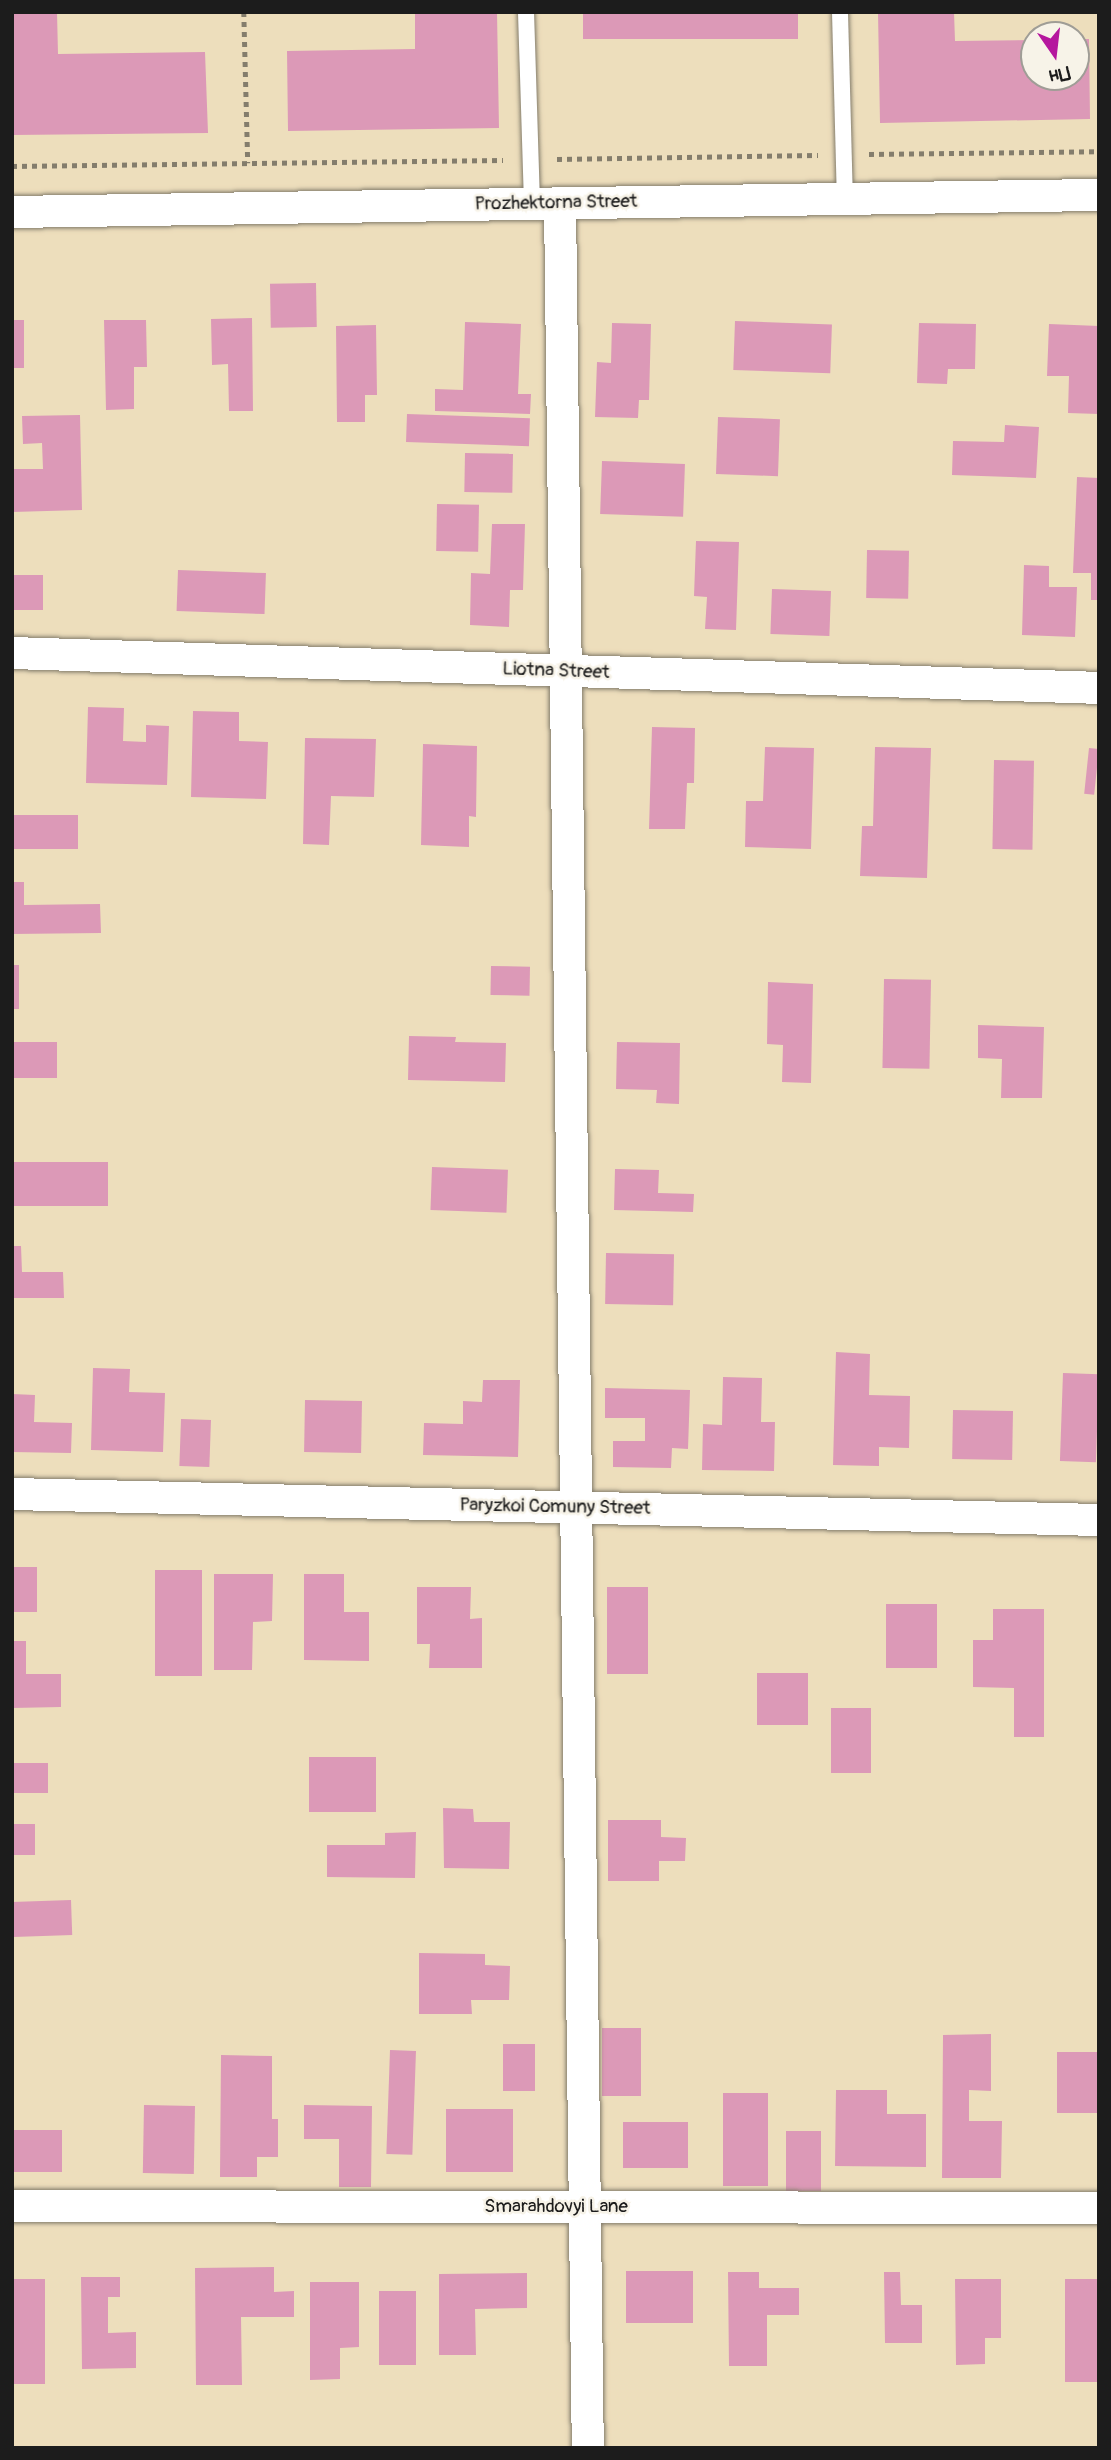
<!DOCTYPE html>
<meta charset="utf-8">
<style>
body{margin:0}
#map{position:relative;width:1111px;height:2460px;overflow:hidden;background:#eddebc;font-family:Pangolin,sans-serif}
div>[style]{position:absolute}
.building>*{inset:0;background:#dc99b7;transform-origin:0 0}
.path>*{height:4.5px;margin-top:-2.25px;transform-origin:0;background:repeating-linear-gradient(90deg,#847d6c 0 5px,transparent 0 10px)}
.roads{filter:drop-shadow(0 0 2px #847d6c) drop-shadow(0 0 2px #847d6c)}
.lane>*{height:16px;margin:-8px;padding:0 8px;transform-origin:8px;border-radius:8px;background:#fff}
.street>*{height:32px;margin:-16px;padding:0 16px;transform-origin:16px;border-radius:16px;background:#fff}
span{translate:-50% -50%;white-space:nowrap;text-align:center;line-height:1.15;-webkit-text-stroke:5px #f7f3e8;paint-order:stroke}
.street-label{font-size:19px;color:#1c1c1c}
.frame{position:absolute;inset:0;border:14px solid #1c1c1c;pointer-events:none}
.north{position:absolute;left:1020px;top:21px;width:70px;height:70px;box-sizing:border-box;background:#f7f3e8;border:2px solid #9f9d96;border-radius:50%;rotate:166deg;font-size:19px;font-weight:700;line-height:28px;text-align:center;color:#1c1c1c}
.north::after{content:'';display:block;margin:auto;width:24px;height:32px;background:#b5179e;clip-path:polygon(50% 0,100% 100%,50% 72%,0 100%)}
</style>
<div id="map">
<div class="building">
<i style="clip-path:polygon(12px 12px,57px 12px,58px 54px,205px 52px,208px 133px,12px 135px)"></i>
<i style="clip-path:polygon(415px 12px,497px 12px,499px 128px,288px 131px,287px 51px,415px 49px)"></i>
<i style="left:583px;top:12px;width:215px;height:27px"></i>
<i style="clip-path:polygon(878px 12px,954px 12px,955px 41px,1034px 40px,1034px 77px,1076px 77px,1076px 39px,1089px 39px,1090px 119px,880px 123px)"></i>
<i style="left:316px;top:283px;width:44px;height:46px;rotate:89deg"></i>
<i style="clip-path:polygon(252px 318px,253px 411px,229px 411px,228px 364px,212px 365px,211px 319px)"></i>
<i style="left:12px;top:320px;width:12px;height:48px"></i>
<i style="clip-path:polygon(104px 320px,146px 320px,147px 367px,134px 367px,134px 409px,106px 410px)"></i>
<i style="left:735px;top:321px;width:97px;height:49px;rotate:2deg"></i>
<i style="clip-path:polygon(465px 322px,521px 324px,518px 394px,531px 394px,530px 414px,435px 411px,435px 389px,463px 390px)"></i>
<i style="clip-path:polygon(612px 323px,651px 324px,649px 400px,639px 400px,638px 418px,595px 417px,597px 362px,611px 363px)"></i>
<i style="clip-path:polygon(919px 323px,976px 324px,975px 369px,948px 369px,947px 384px,917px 383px)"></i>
<i style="clip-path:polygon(1049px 324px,1099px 326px,1099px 414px,1068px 413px,1069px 376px,1047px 376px)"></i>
<i style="clip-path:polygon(376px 325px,377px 395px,365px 395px,365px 422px,337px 422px,336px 326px)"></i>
<i style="left:407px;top:414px;width:123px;height:28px;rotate:2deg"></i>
<i style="clip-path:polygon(80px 415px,82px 510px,12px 512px,12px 469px,43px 469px,42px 443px,23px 444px,22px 416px)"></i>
<i style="left:718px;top:417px;width:62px;height:57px;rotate:2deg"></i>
<i style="clip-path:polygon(1005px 425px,1039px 427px,1036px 478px,952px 475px,953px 441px,1004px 442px)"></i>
<i style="left:465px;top:453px;width:48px;height:39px;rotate:1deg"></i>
<i style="left:602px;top:461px;width:83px;height:53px;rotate:2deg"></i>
<i style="clip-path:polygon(1077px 477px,1099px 478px,1099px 600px,1091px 600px,1091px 573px,1073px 573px)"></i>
<i style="left:437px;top:504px;width:42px;height:47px;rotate:1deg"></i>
<i style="clip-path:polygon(492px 524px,525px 524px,523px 590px,510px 590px,509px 627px,470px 625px,471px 573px,490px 574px)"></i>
<i style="clip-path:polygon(696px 541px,739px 542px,736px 630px,705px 629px,707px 597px,694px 596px)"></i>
<i style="left:867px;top:550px;width:42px;height:48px;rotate:1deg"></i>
<i style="clip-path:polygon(1024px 565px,1049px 566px,1049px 587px,1077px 587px,1075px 637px,1022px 635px)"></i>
<i style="left:178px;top:570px;width:88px;height:41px;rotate:2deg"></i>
<i style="left:43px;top:575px;width:35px;height:31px;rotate:90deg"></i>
<i style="left:772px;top:589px;width:59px;height:45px;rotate:2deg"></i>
<i style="clip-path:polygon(88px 707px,124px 708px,123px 741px,146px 742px,146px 725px,169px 726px,167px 785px,86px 783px)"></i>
<i style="clip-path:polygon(193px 711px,239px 712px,239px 741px,268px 742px,266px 799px,191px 797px)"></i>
<i style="clip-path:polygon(652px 727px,695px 728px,694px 783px,687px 783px,685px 829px,649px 829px)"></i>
<i style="clip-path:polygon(305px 738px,376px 739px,374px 797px,331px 796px,329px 845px,303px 844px)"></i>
<i style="clip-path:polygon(423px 744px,477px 746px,476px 817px,469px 816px,469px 847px,421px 845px)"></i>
<i style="clip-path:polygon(765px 747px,814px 748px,811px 849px,745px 847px,746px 801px,763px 801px)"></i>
<i style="clip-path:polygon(875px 747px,931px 748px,927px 878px,860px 876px,862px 826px,873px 826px)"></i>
<i style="left:1089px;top:748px;width:10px;height:46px;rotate:6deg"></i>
<i style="left:994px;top:760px;width:40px;height:89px;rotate:1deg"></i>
<i style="left:78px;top:815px;width:34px;height:66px;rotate:90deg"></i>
<i style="clip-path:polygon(12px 882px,24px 882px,24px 905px,100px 904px,101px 933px,12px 934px)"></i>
<i style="left:12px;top:965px;width:7px;height:44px"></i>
<i style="left:491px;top:966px;width:39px;height:29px;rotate:1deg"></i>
<i style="left:884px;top:979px;width:47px;height:89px;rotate:1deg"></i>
<i style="clip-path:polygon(768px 982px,813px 984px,811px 1083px,782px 1082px,783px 1045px,767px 1044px)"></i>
<i style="clip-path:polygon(978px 1025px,1044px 1027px,1042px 1098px,1001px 1098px,1002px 1059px,978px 1058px)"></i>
<i style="clip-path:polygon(409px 1036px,456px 1037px,455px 1042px,506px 1043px,505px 1082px,408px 1080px)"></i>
<i style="left:57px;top:1042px;width:36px;height:45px;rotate:90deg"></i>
<i style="clip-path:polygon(617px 1042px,680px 1043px,679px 1104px,656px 1103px,657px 1090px,616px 1089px)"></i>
<i style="left:108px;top:1162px;width:44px;height:96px;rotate:90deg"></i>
<i style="left:432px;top:1167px;width:76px;height:43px;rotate:2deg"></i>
<i style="clip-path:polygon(615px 1169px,659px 1170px,658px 1193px,694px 1194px,693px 1212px,614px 1210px)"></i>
<i style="clip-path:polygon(12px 1246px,21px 1246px,22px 1272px,63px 1272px,64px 1298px,12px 1298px)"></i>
<i style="left:606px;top:1253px;width:68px;height:51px;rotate:1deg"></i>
<i style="clip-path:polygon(836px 1352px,870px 1354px,869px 1395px,910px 1396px,909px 1448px,879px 1447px,879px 1466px,833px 1465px)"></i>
<i style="clip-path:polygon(93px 1368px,130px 1369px,129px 1392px,165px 1393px,163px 1452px,91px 1450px)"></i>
<i style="left:1063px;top:1373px;width:36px;height:88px;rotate:2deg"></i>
<i style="clip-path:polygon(723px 1377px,762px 1378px,761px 1422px,775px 1422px,774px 1471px,702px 1470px,703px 1424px,722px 1425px)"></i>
<i style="clip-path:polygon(483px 1380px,520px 1380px,518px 1457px,423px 1455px,424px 1423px,463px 1424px,463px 1401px,482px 1402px)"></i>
<i style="clip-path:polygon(605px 1388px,690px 1390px,688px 1449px,672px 1448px,671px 1468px,613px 1467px,613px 1441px,645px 1441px,645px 1418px,605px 1418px)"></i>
<i style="clip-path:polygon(12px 1394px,35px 1395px,34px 1422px,72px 1423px,71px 1453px,12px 1452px)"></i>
<i style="left:305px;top:1400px;width:57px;height:52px;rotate:1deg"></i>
<i style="left:953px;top:1410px;width:60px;height:49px;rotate:1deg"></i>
<i style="left:181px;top:1419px;width:30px;height:47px;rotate:2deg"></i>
<i style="left:12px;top:1567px;width:25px;height:45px"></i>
<i style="left:155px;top:1570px;width:47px;height:106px"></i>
<i style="clip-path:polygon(214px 1574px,273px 1574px,272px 1621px,253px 1622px,252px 1670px,214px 1670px)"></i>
<i style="clip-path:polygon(304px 1574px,344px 1574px,344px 1612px,369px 1612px,369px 1661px,304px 1660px)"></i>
<i style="clip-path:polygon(417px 1587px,471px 1587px,470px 1619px,482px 1618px,482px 1668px,429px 1668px,430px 1644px,417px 1644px)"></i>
<i style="left:607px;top:1587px;width:41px;height:87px"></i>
<i style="left:886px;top:1604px;width:51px;height:64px"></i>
<i style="clip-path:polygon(993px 1609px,1044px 1609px,1044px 1737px,1014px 1737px,1014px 1688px,973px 1687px,973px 1640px,993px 1640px)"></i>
<i style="clip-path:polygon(12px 1641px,26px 1641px,26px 1674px,61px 1674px,61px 1707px,12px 1708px)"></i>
<i style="left:757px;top:1673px;width:51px;height:52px"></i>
<i style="left:831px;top:1708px;width:40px;height:65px"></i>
<i style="left:309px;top:1757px;width:67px;height:55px"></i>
<i style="left:12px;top:1763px;width:36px;height:30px"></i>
<i style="clip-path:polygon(443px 1808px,473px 1809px,474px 1822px,510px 1822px,509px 1869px,444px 1868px)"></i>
<i style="clip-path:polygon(608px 1820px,661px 1820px,661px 1837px,686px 1838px,685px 1861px,659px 1861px,659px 1881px,608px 1881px)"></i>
<i style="left:35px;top:1824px;width:31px;height:23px;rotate:90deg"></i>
<i style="clip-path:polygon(416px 1832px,415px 1878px,327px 1877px,327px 1845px,385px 1845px,385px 1833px)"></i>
<i style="left:71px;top:1900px;width:35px;height:59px;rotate:88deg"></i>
<i style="clip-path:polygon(419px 1953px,485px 1954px,485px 1965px,510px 1966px,509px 2000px,471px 2000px,472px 2014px,419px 2014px)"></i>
<i style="left:602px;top:2028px;width:39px;height:68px"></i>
<i style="clip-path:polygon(991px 2034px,991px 2091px,969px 2090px,969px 2121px,1002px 2121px,1001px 2178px,942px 2178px,943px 2035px)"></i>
<i style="left:503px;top:2044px;width:32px;height:47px"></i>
<i style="left:390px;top:2050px;width:26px;height:104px;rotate:2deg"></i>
<i style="left:1057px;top:2052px;width:42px;height:61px"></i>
<i style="clip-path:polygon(221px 2055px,272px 2056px,272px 2119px,278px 2119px,278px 2157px,257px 2157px,257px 2177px,220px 2177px)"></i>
<i style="clip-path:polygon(836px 2090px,887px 2090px,887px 2114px,926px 2114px,926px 2167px,835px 2166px)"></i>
<i style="left:723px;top:2093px;width:45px;height:93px"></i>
<i style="left:144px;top:2105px;width:51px;height:68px;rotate:1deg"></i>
<i style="clip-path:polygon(304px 2105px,372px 2106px,371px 2187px,339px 2187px,339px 2139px,304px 2139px)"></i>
<i style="left:446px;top:2109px;width:67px;height:63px"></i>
<i style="left:623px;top:2122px;width:65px;height:46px"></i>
<i style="left:12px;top:2130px;width:50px;height:42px"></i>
<i style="left:786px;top:2131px;width:35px;height:60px"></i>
<i style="clip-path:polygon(274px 2267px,274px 2292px,294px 2291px,294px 2317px,241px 2317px,242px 2385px,196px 2385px,195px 2268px)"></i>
<i style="left:626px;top:2271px;width:67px;height:52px"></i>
<i style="clip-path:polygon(728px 2272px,759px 2272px,759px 2288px,799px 2288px,799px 2315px,767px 2315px,767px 2366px,729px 2366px)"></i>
<i style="clip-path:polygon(884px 2272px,900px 2272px,901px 2305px,922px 2305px,922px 2343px,885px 2343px)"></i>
<i style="clip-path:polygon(527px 2273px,527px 2308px,475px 2309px,476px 2355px,439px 2355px,439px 2274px)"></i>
<i style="clip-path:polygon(81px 2277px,120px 2277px,120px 2297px,108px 2297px,108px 2333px,136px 2332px,136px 2368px,82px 2369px)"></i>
<i style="left:45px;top:2279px;width:105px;height:33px;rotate:90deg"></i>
<i style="clip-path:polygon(955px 2279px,1001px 2279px,1001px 2338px,985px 2338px,985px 2364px,956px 2365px)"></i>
<i style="left:1065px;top:2279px;width:34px;height:103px"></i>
<i style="clip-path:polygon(310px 2282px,359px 2282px,359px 2347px,340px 2348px,340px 2379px,310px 2380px)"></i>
<i style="left:379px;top:2291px;width:37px;height:74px"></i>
</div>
<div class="path">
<i style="left:244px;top:12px;width:151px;rotate:88.5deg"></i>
<i style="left:869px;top:154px;width:230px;rotate:-0.7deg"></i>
<i style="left:557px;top:159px;width:261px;rotate:-0.9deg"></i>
<i style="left:12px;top:166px;width:491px;rotate:-0.7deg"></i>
</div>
<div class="roads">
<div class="lane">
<i style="left:526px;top:12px;width:192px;rotate:88.2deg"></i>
<i style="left:840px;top:12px;width:185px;rotate:88.5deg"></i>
</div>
<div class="street">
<i style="left:560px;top:203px;width:2245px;rotate:89.29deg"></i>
<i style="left:12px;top:212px;width:1087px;rotate:-0.9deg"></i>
<i style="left:12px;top:653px;width:1088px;rotate:1.84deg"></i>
<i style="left:12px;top:1494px;width:1087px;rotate:1.37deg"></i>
<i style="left:12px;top:2206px;width:1087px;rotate:0.11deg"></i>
</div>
</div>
<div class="street-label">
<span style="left:556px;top:203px;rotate:-1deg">Prozhektorna Street</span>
<span style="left:556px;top:671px;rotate:2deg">Liotna Street</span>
<span style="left:555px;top:1507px;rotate:1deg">Paryzkoi Comuny Street</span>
<span style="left:556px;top:2207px">Smarahdovyi Lane</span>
</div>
<div class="frame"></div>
<div class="north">Пн</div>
</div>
